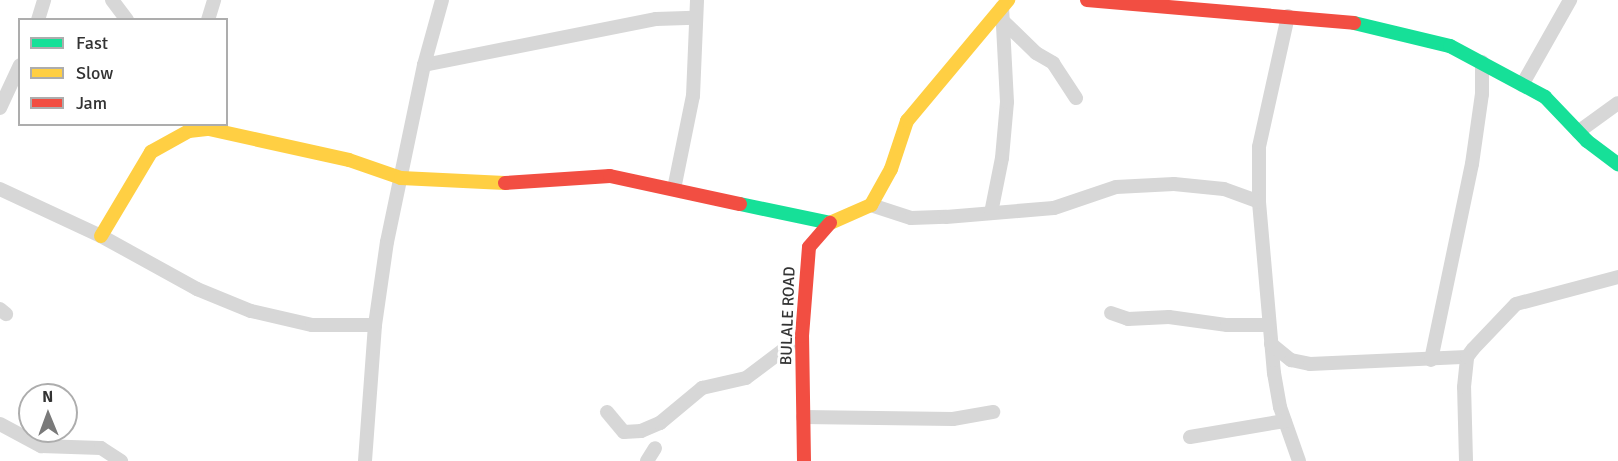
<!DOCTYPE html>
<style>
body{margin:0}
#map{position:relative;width:1618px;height:461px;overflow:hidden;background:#fff;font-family:Signika,sans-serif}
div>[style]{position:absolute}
.street>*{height:14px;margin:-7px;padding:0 7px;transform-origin:7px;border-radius:7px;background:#d7d7d7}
.fast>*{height:14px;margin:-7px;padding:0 7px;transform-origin:7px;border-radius:7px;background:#16e098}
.slow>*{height:14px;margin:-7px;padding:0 7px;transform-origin:7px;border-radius:7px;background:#ffcf43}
.jam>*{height:14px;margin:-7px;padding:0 7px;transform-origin:7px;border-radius:7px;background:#f24e42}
span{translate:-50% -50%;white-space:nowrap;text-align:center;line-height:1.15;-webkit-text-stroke:6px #fff;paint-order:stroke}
.street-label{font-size:16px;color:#333}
.legend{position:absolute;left:18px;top:18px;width:210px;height:108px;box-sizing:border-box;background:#fff;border:2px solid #adadad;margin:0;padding:8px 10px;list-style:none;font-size:18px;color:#333}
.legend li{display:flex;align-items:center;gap:12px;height:30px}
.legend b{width:30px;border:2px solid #adadad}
.north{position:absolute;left:18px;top:383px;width:60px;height:60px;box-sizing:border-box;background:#fff;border:2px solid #adadad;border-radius:50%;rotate:359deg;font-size:16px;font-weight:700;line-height:24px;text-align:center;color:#333}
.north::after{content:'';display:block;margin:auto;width:21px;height:27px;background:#7a7a7a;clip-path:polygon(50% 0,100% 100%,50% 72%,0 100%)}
</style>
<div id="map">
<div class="street">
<i style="left:112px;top:0;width:25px;rotate:53deg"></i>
<i style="left:1288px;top:16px;width:134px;rotate:102.5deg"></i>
<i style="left:1259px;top:147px;width:55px;rotate:90deg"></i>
<i style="left:1259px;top:202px;width:172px;rotate:85deg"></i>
<i style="left:1274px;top:373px;width:35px;rotate:80deg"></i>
<i style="left:1280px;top:407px;width:57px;rotate:70.6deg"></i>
<i style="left:38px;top:20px;width:21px;rotate:-73deg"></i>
<i style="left:208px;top:20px;width:21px;rotate:-73deg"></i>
<i style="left:1003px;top:21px;width:46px;rotate:44.1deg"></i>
<i style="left:1036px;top:53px;width:20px;rotate:30deg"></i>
<i style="left:1053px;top:63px;width:42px;rotate:56.7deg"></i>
<i style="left:424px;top:65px;width:237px;rotate:-11.2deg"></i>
<i style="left:656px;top:19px;width:38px;rotate:-2deg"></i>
<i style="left:1522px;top:85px;width:98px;rotate:-60.5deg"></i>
<i style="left:0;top:108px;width:47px;rotate:-65.1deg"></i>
<i style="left:1578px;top:132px;width:49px;rotate:-35.9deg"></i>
<i style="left:0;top:189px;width:111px;rotate:25deg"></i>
<i style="left:101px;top:236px;width:110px;rotate:28.9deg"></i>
<i style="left:197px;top:289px;width:58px;rotate:22.2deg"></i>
<i style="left:251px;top:311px;width:63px;rotate:12.9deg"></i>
<i style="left:312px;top:325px;width:63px"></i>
<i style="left:674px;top:189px;width:95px;rotate:-78.5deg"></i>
<i style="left:693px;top:96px;width:96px;rotate:-87.6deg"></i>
<i style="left:871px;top:205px;width:42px;rotate:18deg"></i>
<i style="left:911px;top:218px;width:35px;rotate:-2deg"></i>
<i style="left:946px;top:217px;width:108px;rotate:-4.8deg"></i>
<i style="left:1054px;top:208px;width:65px;rotate:-18.7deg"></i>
<i style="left:1116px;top:187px;width:58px;rotate:-3deg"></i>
<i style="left:1174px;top:184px;width:50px;rotate:5.7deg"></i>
<i style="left:1224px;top:189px;width:37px;rotate:20deg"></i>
<i style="left:991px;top:213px;width:56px;rotate:-78.7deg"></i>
<i style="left:1002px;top:158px;width:56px;rotate:-84.9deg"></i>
<i style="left:1007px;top:102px;width:95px;rotate:-93deg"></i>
<i style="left:0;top:309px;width:8px;rotate:40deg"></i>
<i style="left:1111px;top:313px;width:18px;rotate:19deg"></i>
<i style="left:1128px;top:319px;width:41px;rotate:-2.8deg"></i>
<i style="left:1169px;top:317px;width:59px;rotate:7.9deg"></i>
<i style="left:1227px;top:325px;width:42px"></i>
<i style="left:1271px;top:344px;width:26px;rotate:39deg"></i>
<i style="left:1291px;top:360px;width:19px;rotate:12deg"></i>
<i style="left:1310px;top:364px;width:157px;rotate:-2.6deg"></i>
<i style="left:1431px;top:360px;width:200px;rotate:-78.2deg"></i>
<i style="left:1472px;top:164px;width:71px;rotate:-81.9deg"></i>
<i style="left:1482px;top:94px;width:32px;rotate:-90deg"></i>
<i style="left:607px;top:412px;width:26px;rotate:50deg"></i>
<i style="left:624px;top:432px;width:17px;rotate:-3deg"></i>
<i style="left:641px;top:431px;width:21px;rotate:-23deg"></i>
<i style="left:660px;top:423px;width:55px;rotate:-39.8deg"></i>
<i style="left:702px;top:388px;width:45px;rotate:-12.8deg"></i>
<i style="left:746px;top:378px;width:70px;rotate:-36.9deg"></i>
<i style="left:803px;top:417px;width:150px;rotate:0.8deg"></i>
<i style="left:953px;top:419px;width:41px;rotate:-9.9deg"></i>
<i style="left:0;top:424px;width:47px;rotate:28.2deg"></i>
<i style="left:41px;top:446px;width:60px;rotate:1.9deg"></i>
<i style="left:101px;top:448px;width:24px;rotate:33deg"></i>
<i style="left:1190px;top:437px;width:96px;rotate:-9.6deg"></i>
<i style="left:365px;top:461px;width:136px;rotate:-85.8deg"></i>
<i style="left:375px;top:325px;width:84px;rotate:-81.8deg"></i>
<i style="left:387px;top:242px;width:181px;rotate:-78.2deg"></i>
<i style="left:424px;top:65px;width:67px;rotate:-74.5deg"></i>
<i style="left:647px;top:461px;width:15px;rotate:-58deg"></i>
<i style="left:1466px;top:461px;width:74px;rotate:-91.5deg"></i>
<i style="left:1464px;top:387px;width:30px;rotate:-84deg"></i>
<i style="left:1467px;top:357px;width:10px;rotate:-53deg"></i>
<i style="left:1473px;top:349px;width:62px;rotate:-46.3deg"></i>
<i style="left:1516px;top:304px;width:106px;rotate:-14.8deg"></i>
</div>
<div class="fast">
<i style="left:1354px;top:23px;width:99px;rotate:13.5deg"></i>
<i style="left:1450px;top:46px;width:108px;rotate:28.2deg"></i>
<i style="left:1545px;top:97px;width:61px;rotate:46.3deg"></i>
<i style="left:1587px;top:141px;width:39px;rotate:37deg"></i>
<i style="left:740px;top:204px;width:92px;rotate:11.9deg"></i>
</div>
<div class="slow">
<i style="left:830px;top:223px;width:45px;rotate:-23.7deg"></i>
<i style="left:871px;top:205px;width:41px;rotate:-60.9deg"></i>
<i style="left:891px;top:169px;width:51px;rotate:-71.6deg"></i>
<i style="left:907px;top:121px;width:158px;rotate:-50.1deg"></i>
<i style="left:101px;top:236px;width:98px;rotate:-59.2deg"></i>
<i style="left:151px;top:152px;width:43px;rotate:-28.9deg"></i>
<i style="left:189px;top:131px;width:20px;rotate:-6deg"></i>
<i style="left:209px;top:129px;width:143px;rotate:12.5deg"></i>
<i style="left:349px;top:160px;width:55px;rotate:19.1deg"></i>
<i style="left:401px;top:178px;width:104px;rotate:2.8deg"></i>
</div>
<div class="jam">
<i style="left:1087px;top:0;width:268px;rotate:4.9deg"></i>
<i style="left:505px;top:183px;width:105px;rotate:-3.8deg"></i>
<i style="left:610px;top:176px;width:133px;rotate:12.2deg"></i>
<i style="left:804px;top:461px;width:125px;rotate:-90.9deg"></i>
<i style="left:802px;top:336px;width:89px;rotate:-85.5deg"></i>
<i style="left:809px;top:247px;width:32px;rotate:-49deg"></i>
</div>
<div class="street-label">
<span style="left:788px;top:316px;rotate:-88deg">BULALE ROAD</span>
</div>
<ul class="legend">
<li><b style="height:8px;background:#16e098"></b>Fast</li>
<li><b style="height:8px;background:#ffcf43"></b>Slow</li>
<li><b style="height:8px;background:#f24e42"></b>Jam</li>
</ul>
<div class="north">N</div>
</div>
